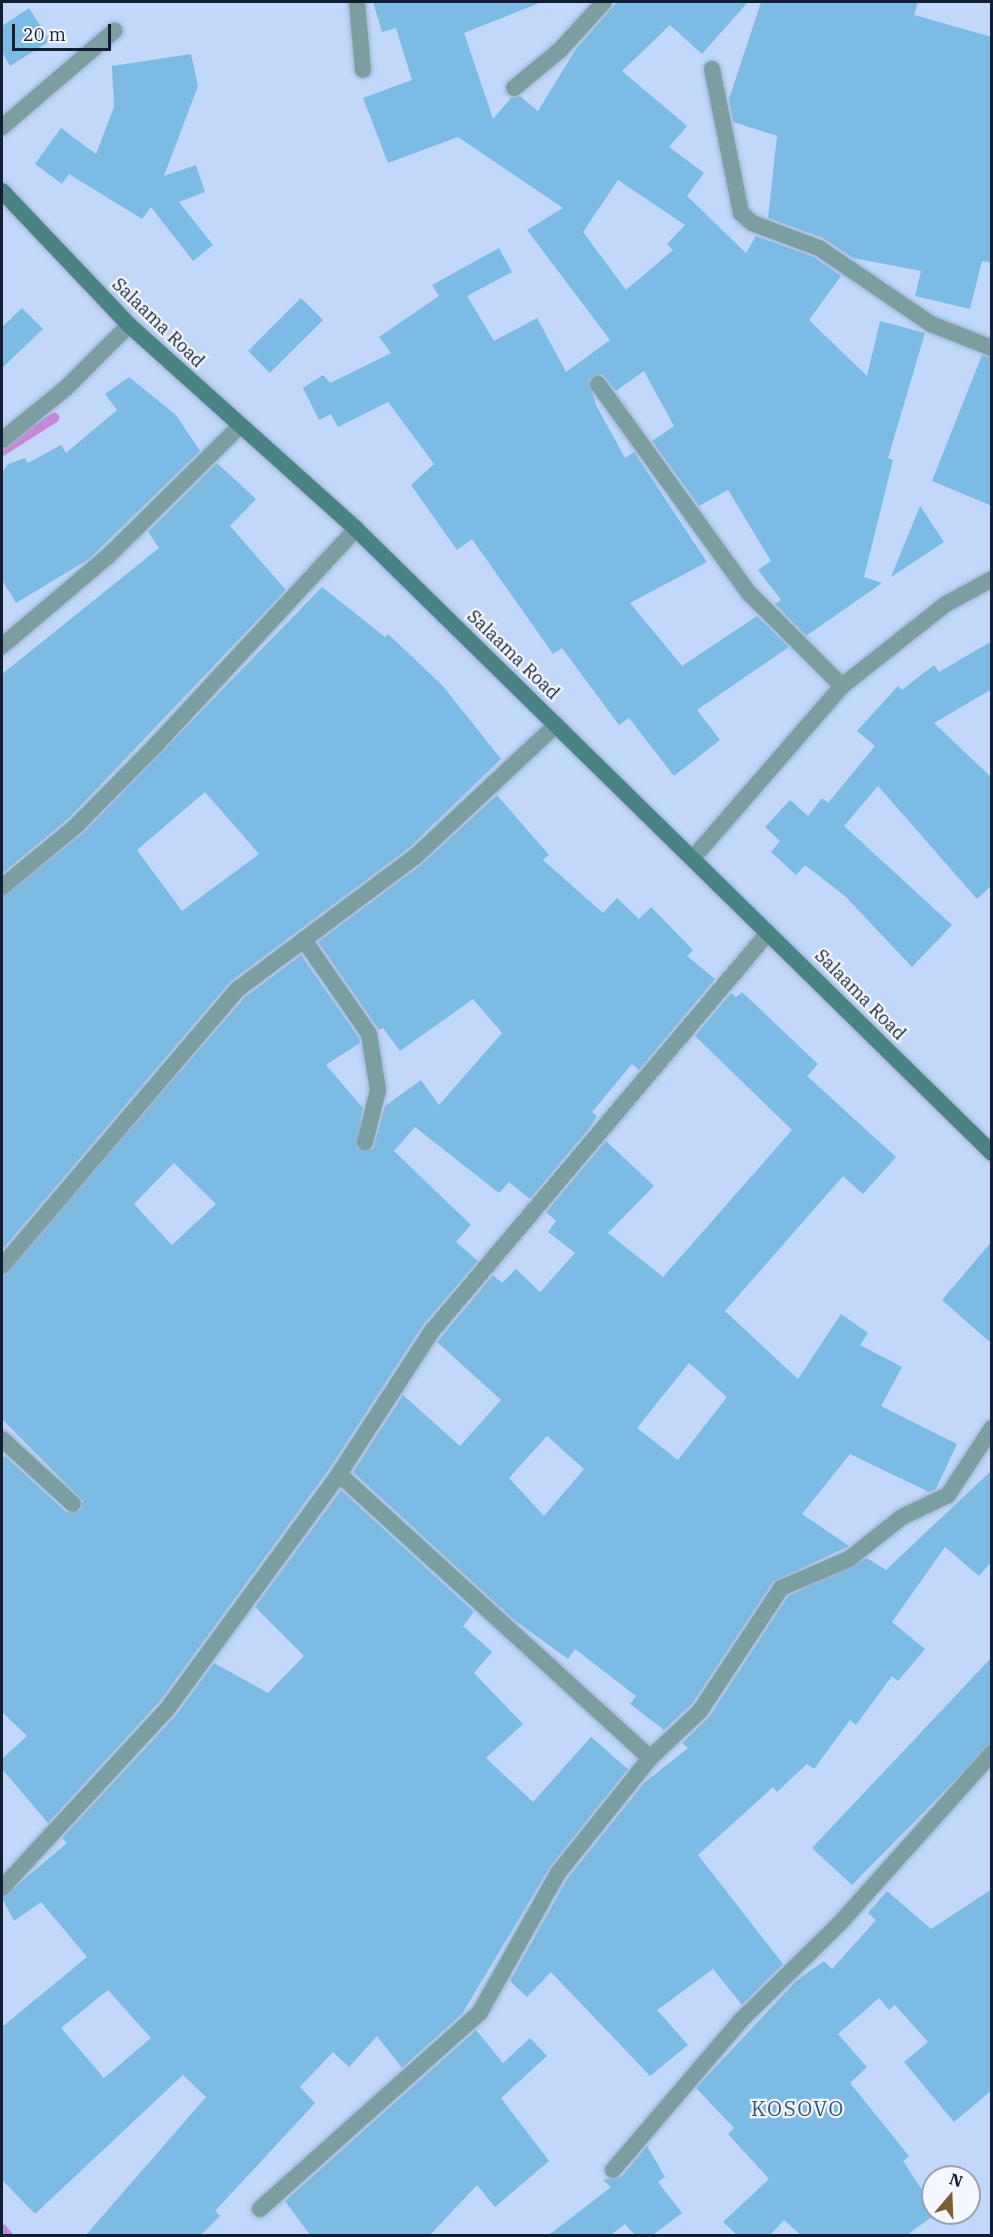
<!DOCTYPE html>
<style>
body{margin:0}
#map{position:relative;width:993px;height:2237px;overflow:hidden;background:#c1d8fa;font-family:"IBM Plex Serif",serif}
div>[style]{position:absolute}
.stream>*{height:10px;margin:-5px;padding:0 5px;transform-origin:5px;border-radius:5px;background:#c688d8}
.building>*{inset:0;background:#7cbbe4;transform-origin:0 0}
.roads{filter:drop-shadow(0 0 2px #9eb3d2) drop-shadow(0 0 2px #9eb3d2)}
.minor>*{height:16px;margin:-8px;padding:0 8px;transform-origin:8px;border-radius:8px;background:#7b9fa0}
.tertiary>*{height:16px;margin:-8px;padding:0 8px;transform-origin:8px;border-radius:8px;background:#7b9fa0}
.secondary>*{height:16px;margin:-8px;padding:0 8px;transform-origin:8px;border-radius:8px;background:#4a8385}
span{translate:-50% -50%;white-space:nowrap;text-align:center;line-height:1.15;-webkit-text-stroke:4.5px #f4f7fd;paint-order:stroke}
.street-label{font-size:18px;color:#111f34}
.quarter-label{font-size:21px;color:#345484;letter-spacing:1.5px}
.frame{position:absolute;inset:0;border:3px solid #111f34;pointer-events:none}
.north{position:absolute;left:921px;top:2165px;width:60px;height:60px;box-sizing:border-box;background:#f4f7fd;border:2px solid #99a1ad;border-radius:50%;rotate:19deg;font-size:16px;font-weight:700;line-height:24px;text-align:center;color:#111f34}
.north::after{content:'';display:block;margin:auto;width:21px;height:27px;background:#7c6033;clip-path:polygon(50% 0,100% 100%,50% 72%,0 100%)}
.scale{position:absolute;left:12px;top:24px;width:99px;height:27px;box-sizing:border-box;border:3px solid #111f34;border-top:0;padding-left:8px;font-size:18px;line-height:21px;white-space:nowrap;color:#111f34;-webkit-text-stroke:4px #f4f7fd;paint-order:stroke}
</style>
<div id="map">
<div class="stream">
<i style="left:2px;top:451px;width:62px;rotate:-32.4deg"></i>
<i style="left:2px;top:2229px;width:9px;rotate:49deg"></i>
</div>
<div class="building">
<i style="clip-path:polygon(evenodd,373px 2px,542px 2px,464px 33px,493px 119px,511px 98px,520px 96px,538px 111px,576px 49px,617px 2px,748px 2px,702px 54px,670px 25px,622px 71px,687px 126px,669px 147px,704px 173px,687px 196px,746px 253px,756px 236px,814px 257px,841px 276px,809px 320px,867px 376px,880px 321px,925px 333px,888px 458px,893px 460px,864px 577px,882px 583px,806px 636px,775px 604px,781px 600px,758px 570px,771px 561px,728px 490px,699px 506px,652px 441px,674px 426px,644px 371px,616px 391px,602px 374px,589px 379px,596px 405px,625px 458px,634px 452px,707px 562px,630px 603px,682px 666px,757px 616px,789px 647px,697px 710px,720px 740px,674px 776px,629px 718px,619px 725px,562px 648px,553px 654px,472px 539px,457px 550px,411px 485px,434px 464px,388px 402px,338px 427px,331px 414px,319px 420px,303px 388px,323px 375px,330px 383px,391px 353px,379px 337px,439px 296px,432px 285px,499px 248px,512px 272px,467px 296px,494px 341px,537px 318px,566px 372px,610px 340px,527px 230px,563px 208px,458px 137px,388px 163px,363px 98px,412px 80px,396px 28px,382px 32px,373px 2px,618px 180px,685px 225px,667px 244px,673px 250px,626px 290px,583px 232px,618px 180px)"></i>
<i style="clip-path:polygon(761px 2px,918px 2px,914px 15px,992px 37px,992px 263px,982px 261px,970px 309px,915px 296px,921px 271px,853px 258px,823px 238px,768px 218px,777px 136px,733px 122px,729px 99px)"></i>
<i style="clip-path:polygon(29px 8px,50px 41px,10px 66px,2px 52px,2px 26px)"></i>
<i style="clip-path:polygon(191px 54px,198px 86px,164px 176px,196px 165px,205px 192px,179px 202px,213px 245px,193px 261px,151px 207px,142px 219px,69px 174px,62px 184px,35px 164px,61px 128px,96px 154px,114px 107px,112px 66px)"></i>
<i style="left:301px;top:298px;width:31px;height:75px;rotate:45deg"></i>
<i style="clip-path:polygon(22px 308px,43px 329px,2px 368px,2px 327px)"></i>
<i style="clip-path:polygon(982px 355px,992px 358px,992px 506px,932px 481px)"></i>
<i style="clip-path:polygon(129px 377px,176px 415px,200px 451px,89px 559px,16px 603px,2px 580px,2px 473px,8px 464px,25px 458px,28px 463px,61px 445px,66px 453px,117px 410px,105px 394px)"></i>
<i style="clip-path:polygon(217px 463px,256px 499px,230px 526px,286px 590px,69px 818px,2px 874px,2px 674px,159px 548px,148px 532px)"></i>
<i style="clip-path:polygon(920px 506px,944px 542px,891px 577px)"></i>
<i style="clip-path:polygon(evenodd,322px 587px,385px 637px,388px 634px,442px 685px,501px 759px,409px 848px,230px 982px,2px 1250px,2px 897px,83px 833px,322px 587px,205px 792px,259px 854px,182px 911px,137px 850px,205px 792px)"></i>
<i style="clip-path:polygon(992px 641px,992px 689px,934px 723px,992px 778px,992px 885px,977px 899px,878px 786px,844px 826px,952px 925px,912px 967px,845px 896px,805px 865px,796px 875px,771px 852px,780px 841px,765px 827px,790px 800px,808px 816px,822px 798px,828px 803px,875px 746px,857px 731px,898px 686px,902px 690px,934px 665px,939px 672px)"></i>
<i style="clip-path:polygon(evenodd,497px 795px,549px 855px,543px 860px,603px 913px,617px 898px,639px 919px,651px 907px,693px 950px,687px 956px,715px 979px,639px 1070px,632px 1064px,592px 1112px,597px 1116px,591px 1126px,530px 1199px,509px 1182px,499px 1193px,415px 1127px,394px 1151px,471px 1225px,456px 1242px,478px 1261px,423px 1325px,330px 1468px,160px 1701px,48px 1823px,2px 1769px,2px 1759px,27px 1736px,2px 1712px,2px 1459px,5px 1456px,66px 1512px,80px 1511px,83px 1501px,2px 1419px,2px 1276px,245px 997px,301px 955px,359px 1038px,360px 1043px,326px 1065px,363px 1108px,357px 1149px,373px 1149px,385px 1106px,421px 1080px,439px 1105px,502px 1033px,473px 999px,400px 1051px,383px 1028px,379px 1030px,318px 942px,422px 864px,497px 795px,174px 1163px,216px 1204px,172px 1245px,134px 1204px,174px 1163px)"></i>
<i style="clip-path:polygon(evenodd,742px 992px,818px 1064px,807px 1076px,896px 1157px,863px 1194px,843px 1176px,725px 1311px,798px 1379px,841px 1314px,868px 1333px,860px 1345px,902px 1367px,881px 1406px,957px 1444px,936px 1489px,929px 1492px,850px 1454px,802px 1514px,849px 1546px,773px 1582px,692px 1704px,664px 1730px,630px 1704px,636px 1696px,575px 1649px,568px 1659px,513px 1619px,353px 1472px,403px 1395px,460px 1446px,501px 1400px,437px 1342px,493px 1275px,502px 1283px,516px 1269px,540px 1292px,575px 1253px,548px 1232px,556px 1221px,546px 1212px,606px 1141px,654px 1186px,608px 1233px,663px 1277px,792px 1130px,695px 1036px,731px 993px,736px 997px,742px 992px,689px 1363px,727px 1397px,678px 1460px,637px 1428px,689px 1363px,742px 992px,547px 1436px,584px 1469px,544px 1516px,509px 1478px,547px 1436px)"></i>
<i style="clip-path:polygon(992px 1241px,992px 1344px,942px 1300px)"></i>
<i style="clip-path:polygon(992px 1470px,992px 1561px,979px 1576px,945px 1547px,892px 1622px,925px 1649px,898px 1681px,892px 1676px,856px 1725px,850px 1720px,814px 1769px,807px 1764px,777px 1792px,773px 1787px,698px 1855px,783px 1964px,742px 2005px,713px 1969px,657px 2010px,688px 2045px,650px 2076px,551px 1972px,527px 1997px,510px 1981px,567px 1879px,644px 1783px,688px 1748px,682px 1743px,709px 1717px,788px 1596px,867px 1558px,886px 1570px)"></i>
<i style="clip-path:polygon(evenodd,341px 1490px,474px 1612px,463px 1626px,492px 1652px,474px 1673px,523px 1724px,486px 1758px,533px 1802px,591px 1737px,628px 1769px,550px 1867px,462px 2014px,402px 2068px,377px 2036px,349px 2067px,333px 2052px,300px 2087px,315px 2103px,215px 2211px,220px 2216px,201px 2235px,86px 2235px,206px 2097px,183px 2075px,35px 2214px,2px 2180px,2px 2027px,87px 1957px,41px 1902px,14px 1921px,2px 1898px,67px 1843px,62px 1838px,176px 1715px,214px 1663px,268px 1693px,304px 1656px,255px 1607px,341px 1490px,108px 1990px,151px 2038px,104px 2078px,61px 2028px,108px 1990px)"></i>
<i style="clip-path:polygon(992px 1657px,992px 1743px,852px 1885px,812px 1848px)"></i>
<i style="clip-path:polygon(992px 1889px,992px 2090px,954px 2122px,904px 2062px,928px 2042px,895px 2005px,889px 2010px,879px 1998px,838px 2034px,867px 2067px,850px 2083px,909px 2156px,903px 2161px,937px 2213px,907px 2235px,801px 2235px,784px 2220px,770px 2235px,737px 2235px,723px 2222px,769px 2179px,728px 2134px,734px 2128px,696px 2088px,796px 1981px,824px 1961px,832px 1969px,876px 1920px,868px 1913px,887px 1891px,931px 1929px)"></i>
<i style="clip-path:polygon(476px 2030px,503px 2063px,530px 2038px,547px 2056px,501px 2098px,549px 2161px,495px 2207px,477px 2185px,430px 2235px,310px 2235px,285px 2201px)"></i>
<i style="clip-path:polygon(647px 2146px,665px 2177px,658px 2182px,682px 2213px,653px 2235px,635px 2235px,625px 2224px,611px 2235px,549px 2235px,611px 2187px,603px 2180px,621px 2177px)"></i>
</div>
<div class="roads">
<div class="minor">
<i style="left:357px;top:2px;width:68px;rotate:85deg"></i>
<i style="left:712px;top:69px;width:147px;rotate:78.6deg"></i>
<i style="left:741px;top:213px;width:15px;rotate:42deg"></i>
<i style="left:752px;top:223px;width:72px;rotate:20.5deg"></i>
<i style="left:819px;top:248px;width:135px;rotate:34.2deg"></i>
<i style="left:931px;top:324px;width:66px;rotate:21.5deg"></i>
<i style="left:514px;top:88px;width:60px;rotate:-39.6deg"></i>
<i style="left:560px;top:50px;width:65px;rotate:-47.5deg"></i>
<i style="left:2px;top:127px;width:148px;rotate:-40.6deg"></i>
<i style="left:598px;top:384px;width:258px;rotate:54.2deg"></i>
<i style="left:749px;top:593px;width:132px;rotate:45deg"></i>
<i style="left:2px;top:440px;width:82px;rotate:-39.1deg"></i>
<i style="left:66px;top:388px;width:89px;rotate:-45deg"></i>
<i style="left:2px;top:646px;width:138px;rotate:-40.3deg"></i>
<i style="left:107px;top:557px;width:187px;rotate:-44.6deg"></i>
<i style="left:2px;top:887px;width:96px;rotate:-39.5deg"></i>
<i style="left:76px;top:826px;width:112px;rotate:-45.4deg"></i>
<i style="left:155px;top:746px;width:296px;rotate:-47.2deg"></i>
<i style="left:304px;top:940px;width:114px;rotate:55.3deg"></i>
<i style="left:369px;top:1034px;width:57px;rotate:80.9deg"></i>
<i style="left:378px;top:1090px;width:54px;rotate:104deg"></i>
<i style="left:2px;top:1266px;width:364px;rotate:-49.6deg"></i>
<i style="left:238px;top:989px;width:222px;rotate:-36.8deg"></i>
<i style="left:416px;top:856px;width:192px;rotate:-43.1deg"></i>
<i style="left:2px;top:1439px;width:96px;rotate:42.5deg"></i>
<i style="left:339px;top:1474px;width:421px;rotate:42.4deg"></i>
<i style="left:2px;top:1888px;width:245px;rotate:-47.3deg"></i>
<i style="left:168px;top:1708px;width:290px;rotate:-53.8deg"></i>
<i style="left:339px;top:1474px;width:171px;rotate:-57deg"></i>
<i style="left:432px;top:1331px;width:521px;rotate:-49.83deg"></i>
<i style="left:613px;top:2170px;width:197px;rotate:-49.5deg"></i>
<i style="left:741px;top:2020px;width:139px;rotate:-44.4deg"></i>
<i style="left:840px;top:1923px;width:228px;rotate:-48.2deg"></i>
<i style="left:260px;top:2209px;width:295px;rotate:-41.8deg"></i>
<i style="left:480px;top:2012px;width:159px;rotate:-60.7deg"></i>
<i style="left:558px;top:1873px;width:147px;rotate:-51.3deg"></i>
<i style="left:650px;top:1758px;width:69px;rotate:-43.2deg"></i>
<i style="left:700px;top:1711px;width:147px;rotate:-56.6deg"></i>
<i style="left:781px;top:1588px;width:74px;rotate:-23.1deg"></i>
<i style="left:849px;top:1559px;width:68px;rotate:-38.4deg"></i>
<i style="left:902px;top:1517px;width:51px;rotate:-25.6deg"></i>
<i style="left:948px;top:1495px;width:80px;rotate:-56.7deg"></i>
</div>
<div class="tertiary">
<i style="left:693px;top:858px;width:228px;rotate:-49.1deg"></i>
<i style="left:842px;top:686px;width:132px;rotate:-38.3deg"></i>
<i style="left:946px;top:604px;width:52px;rotate:-28.5deg"></i>
</div>
<div class="secondary">
<i style="left:2px;top:191px;width:185px;rotate:46.5deg"></i>
<i style="left:129px;top:325px;width:305px;rotate:41.9deg"></i>
<i style="left:356px;top:529px;width:891px;rotate:44.45deg"></i>
</div>
</div>
<div class="street-label">
<span style="left:158px;top:323px;rotate:44deg">Salaama Road</span>
<span style="left:513px;top:655px;rotate:44deg">Salaama Road</span>
<span style="left:860px;top:995px;rotate:45deg">Salaama Road</span>
</div>
<div class="quarter-label">
<span style="left:798px;top:2108px">KOSOVO</span>
</div>
<div class="frame"></div>
<div class="north">N</div>
<div class="scale">20 m</div>
</div>
